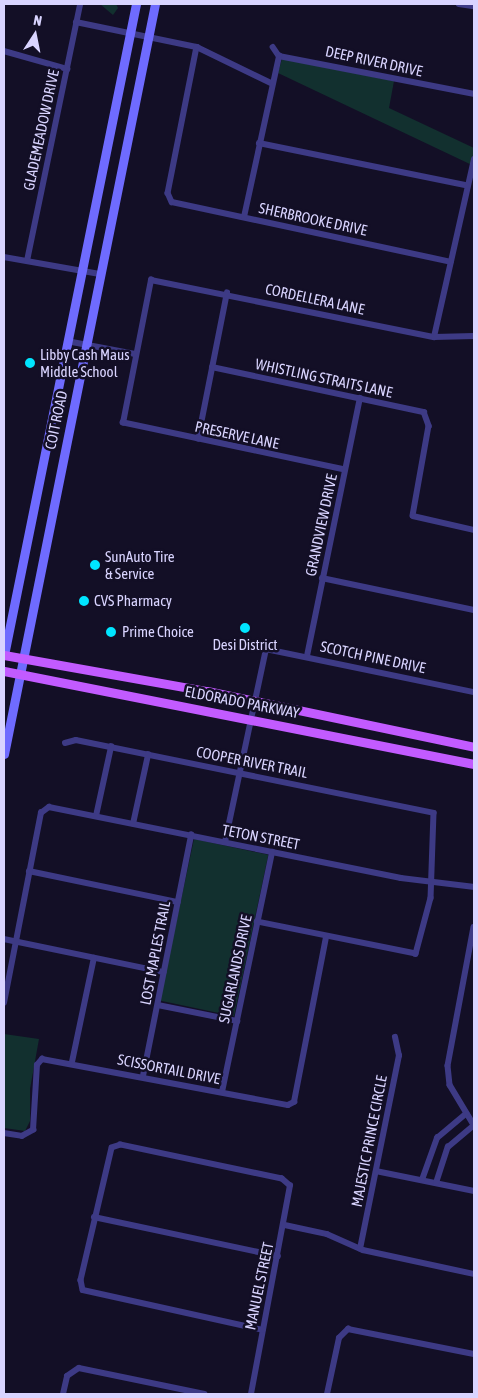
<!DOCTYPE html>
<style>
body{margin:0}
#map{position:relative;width:478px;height:1398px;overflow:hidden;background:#130f26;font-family:"Asap Condensed",sans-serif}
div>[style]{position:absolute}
.green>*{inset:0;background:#12302f;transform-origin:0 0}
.minor>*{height:5.5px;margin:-2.75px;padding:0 2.75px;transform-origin:2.75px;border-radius:2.75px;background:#3d3a85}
.secondary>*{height:9px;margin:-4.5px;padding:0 4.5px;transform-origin:4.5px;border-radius:4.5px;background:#6f6bff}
.primary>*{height:9px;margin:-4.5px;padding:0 4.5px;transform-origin:4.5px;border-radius:4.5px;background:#c25bff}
.dots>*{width:14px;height:14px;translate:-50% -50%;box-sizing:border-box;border:2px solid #130f26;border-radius:50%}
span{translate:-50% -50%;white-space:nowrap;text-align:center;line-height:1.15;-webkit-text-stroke:5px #130f26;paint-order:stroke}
.street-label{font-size:15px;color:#d9d4ff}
.poi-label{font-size:15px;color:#d9d4ff}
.left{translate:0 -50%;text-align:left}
.frame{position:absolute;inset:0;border:5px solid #d9d4ff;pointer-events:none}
.north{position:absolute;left:10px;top:10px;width:50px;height:50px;-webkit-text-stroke:4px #130f26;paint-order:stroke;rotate:11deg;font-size:14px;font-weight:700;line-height:20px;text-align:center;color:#d9d4ff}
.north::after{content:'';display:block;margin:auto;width:18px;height:22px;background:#d9d4ff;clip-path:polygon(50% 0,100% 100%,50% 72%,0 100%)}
</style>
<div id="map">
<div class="green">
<i style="clip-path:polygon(100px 4px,116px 4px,118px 8px,113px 15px)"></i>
<i style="clip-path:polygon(282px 59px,394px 81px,389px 108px,474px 148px,474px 166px,278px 73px)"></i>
<i style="left:194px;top:839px;width:76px;height:165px;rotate:12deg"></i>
<i style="clip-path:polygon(4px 1034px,39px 1039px,30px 1089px,30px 1121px,25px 1131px,4px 1128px)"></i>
</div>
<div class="minor">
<i style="left:459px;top:4px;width:15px;rotate:8deg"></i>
<i style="left:76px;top:22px;width:124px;rotate:11.7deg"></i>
<i style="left:197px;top:47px;width:82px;rotate:25.9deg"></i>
<i style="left:197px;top:47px;width:149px;rotate:101.2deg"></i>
<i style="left:168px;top:193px;width:10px;rotate:66deg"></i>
<i style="left:172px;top:202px;width:285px;rotate:12.1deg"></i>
<i style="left:273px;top:47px;width:11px;rotate:56deg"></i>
<i style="left:4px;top:51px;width:66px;rotate:15.9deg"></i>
<i style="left:279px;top:56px;width:199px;rotate:11deg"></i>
<i style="left:259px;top:143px;width:210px;rotate:11.5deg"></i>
<i style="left:244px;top:217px;width:165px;rotate:-77.7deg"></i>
<i style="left:4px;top:257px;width:97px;rotate:10deg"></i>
<i style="left:27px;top:261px;width:262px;rotate:-78.3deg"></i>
<i style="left:434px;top:337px;width:182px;rotate:-77.3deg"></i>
<i style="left:67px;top:341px;width:69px;rotate:10.8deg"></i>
<i style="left:212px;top:367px;width:217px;rotate:12deg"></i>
<i style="left:424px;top:412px;width:15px;rotate:70deg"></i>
<i style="left:429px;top:426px;width:91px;rotate:100.1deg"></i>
<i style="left:413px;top:516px;width:63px;rotate:12.9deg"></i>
<i style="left:198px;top:439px;width:149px;rotate:-78.8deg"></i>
<i style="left:345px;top:470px;width:227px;rotate:-168deg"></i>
<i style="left:123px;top:423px;width:146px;rotate:-78.9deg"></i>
<i style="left:151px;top:280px;width:289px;rotate:11.4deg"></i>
<i style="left:434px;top:337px;width:40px;rotate:-1.4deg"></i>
<i style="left:322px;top:578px;width:155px;rotate:11.9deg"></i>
<i style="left:307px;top:656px;width:263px;rotate:-78.4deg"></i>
<i style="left:65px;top:743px;width:11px;rotate:-15deg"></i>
<i style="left:76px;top:740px;width:365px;rotate:11.5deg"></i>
<i style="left:434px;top:813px;width:85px;rotate:92deg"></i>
<i style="left:431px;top:898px;width:58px;rotate:105deg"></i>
<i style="left:416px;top:954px;width:162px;rotate:-168.6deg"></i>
<i style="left:96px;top:816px;width:71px;rotate:-77.7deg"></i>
<i style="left:133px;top:824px;width:71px;rotate:-77.7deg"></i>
<i style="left:225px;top:842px;width:197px;rotate:-78deg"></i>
<i style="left:266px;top:649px;width:212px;rotate:11.7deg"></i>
<i style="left:29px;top:871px;width:152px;rotate:11.8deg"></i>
<i style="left:474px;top:927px;width:141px;rotate:100.6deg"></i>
<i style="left:448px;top:1066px;width:19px;rotate:84deg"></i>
<i style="left:450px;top:1085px;width:47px;rotate:59deg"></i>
<i style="left:4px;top:939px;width:163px;rotate:11.7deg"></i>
<i style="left:4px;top:1003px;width:194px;rotate:-79deg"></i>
<i style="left:41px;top:813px;width:10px;rotate:-37deg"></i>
<i style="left:49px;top:807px;width:359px;rotate:11.4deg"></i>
<i style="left:401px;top:878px;width:74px;rotate:7deg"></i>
<i style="left:158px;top:1005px;width:81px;rotate:11.4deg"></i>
<i style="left:72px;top:1062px;width:106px;rotate:-78.1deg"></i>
<i style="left:143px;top:1076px;width:246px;rotate:-78.7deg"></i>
<i style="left:222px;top:1092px;width:245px;rotate:-78.2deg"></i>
<i style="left:4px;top:1133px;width:18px;rotate:9deg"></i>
<i style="left:22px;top:1136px;width:13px;rotate:-29deg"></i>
<i style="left:33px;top:1130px;width:65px;rotate:-86.5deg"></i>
<i style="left:37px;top:1065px;width:8px;rotate:-50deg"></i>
<i style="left:42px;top:1059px;width:250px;rotate:10.6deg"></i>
<i style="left:288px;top:1105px;width:7px;rotate:-27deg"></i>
<i style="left:294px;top:1102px;width:168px;rotate:-79deg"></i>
<i style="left:376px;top:1171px;width:100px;rotate:11.5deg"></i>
<i style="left:422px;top:1180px;width:45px;rotate:-70.3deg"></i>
<i style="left:437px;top:1138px;width:38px;rotate:-40deg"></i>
<i style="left:436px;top:1183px;width:38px;rotate:-72deg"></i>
<i style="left:448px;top:1147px;width:34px;rotate:-40deg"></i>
<i style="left:94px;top:1217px;width:188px;rotate:12deg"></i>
<i style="left:285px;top:1225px;width:43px;rotate:12.1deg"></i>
<i style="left:327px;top:1234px;width:39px;rotate:24deg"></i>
<i style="left:363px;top:1250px;width:114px;rotate:12.2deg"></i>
<i style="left:360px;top:1249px;width:197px;rotate:-78.6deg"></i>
<i style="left:399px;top:1056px;width:19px;rotate:-102deg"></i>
<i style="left:63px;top:1394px;width:18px;rotate:-77deg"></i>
<i style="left:67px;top:1376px;width:14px;rotate:-34deg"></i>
<i style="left:79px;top:1368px;width:128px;rotate:11.7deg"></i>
<i style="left:251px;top:1394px;width:212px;rotate:-79.4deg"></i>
<i style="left:290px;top:1186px;width:11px;rotate:-139deg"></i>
<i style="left:282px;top:1179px;width:165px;rotate:-168.1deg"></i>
<i style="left:121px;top:1145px;width:9px;rotate:162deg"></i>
<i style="left:112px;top:1148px;width:136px;rotate:103.2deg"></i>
<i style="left:81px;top:1280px;width:10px;rotate:79deg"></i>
<i style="left:83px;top:1290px;width:184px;rotate:12.5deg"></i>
<i style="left:327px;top:1394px;width:57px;rotate:-77.9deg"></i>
<i style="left:339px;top:1338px;width:13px;rotate:-45deg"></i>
<i style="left:348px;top:1329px;width:128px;rotate:11.2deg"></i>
</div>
<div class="secondary">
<i style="left:4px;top:655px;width:664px;rotate:-78.54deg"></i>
<i style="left:4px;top:754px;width:765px;rotate:-78.62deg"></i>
</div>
<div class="primary">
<i style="left:4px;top:655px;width:206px;rotate:10.1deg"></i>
<i style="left:207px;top:691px;width:273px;rotate:11.8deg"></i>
<i style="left:4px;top:671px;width:479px;rotate:11.2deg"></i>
</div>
<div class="dots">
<i style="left:30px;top:363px;background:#00e5ff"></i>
<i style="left:95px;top:565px;background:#00e5ff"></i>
<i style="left:84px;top:601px;background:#00e5ff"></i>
<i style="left:245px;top:628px;background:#00e5ff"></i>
<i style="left:111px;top:632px;background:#00e5ff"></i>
</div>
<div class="street-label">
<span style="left:374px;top:61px;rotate:12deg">DEEP RIVER DRIVE</span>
<span style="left:41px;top:130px;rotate:-78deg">GLADEMEADOW DRIVE</span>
<span style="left:313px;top:219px;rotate:12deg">SHERBROOKE DRIVE</span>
<span style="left:315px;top:299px;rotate:12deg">CORDELLERA LANE</span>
<span style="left:324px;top:378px;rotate:12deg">WHISTLING STRAITS LANE</span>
<span style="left:56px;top:420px;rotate:-78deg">COIT ROAD</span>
<span style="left:237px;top:435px;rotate:12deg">PRESERVE LANE</span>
<span style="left:321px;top:525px;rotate:-78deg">GRANDVIEW DRIVE</span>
<span style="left:373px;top:657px;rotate:12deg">SCOTCH PINE DRIVE</span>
<span style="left:242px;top:702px;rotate:11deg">ELDORADO PARKWAY</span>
<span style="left:252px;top:762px;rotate:11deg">COOPER RIVER TRAIL</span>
<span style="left:261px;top:837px;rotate:11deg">TETON STREET</span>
<span style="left:155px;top:953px;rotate:-79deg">LOST MAPLES TRAIL</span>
<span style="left:235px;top:969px;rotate:-78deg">SUGARLANDS DRIVE</span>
<span style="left:169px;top:1069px;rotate:11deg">SCISSORTAIL DRIVE</span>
<span style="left:369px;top:1141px;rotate:-79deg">MAJESTIC PRINCE CIRCLE</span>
<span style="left:259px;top:1286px;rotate:-78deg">MANUEL STREET</span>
</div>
<div class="poi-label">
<span class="left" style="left:40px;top:363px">Libby Cash Maus<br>Middle School</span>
<span class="left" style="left:105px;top:565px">SunAuto Tire<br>&amp; Service</span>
<span class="left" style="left:94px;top:601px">CVS Pharmacy</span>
<span class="left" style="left:122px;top:632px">Prime Choice</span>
<span style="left:245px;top:645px">Desi District</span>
</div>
<div class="frame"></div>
<div class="north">N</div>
</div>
